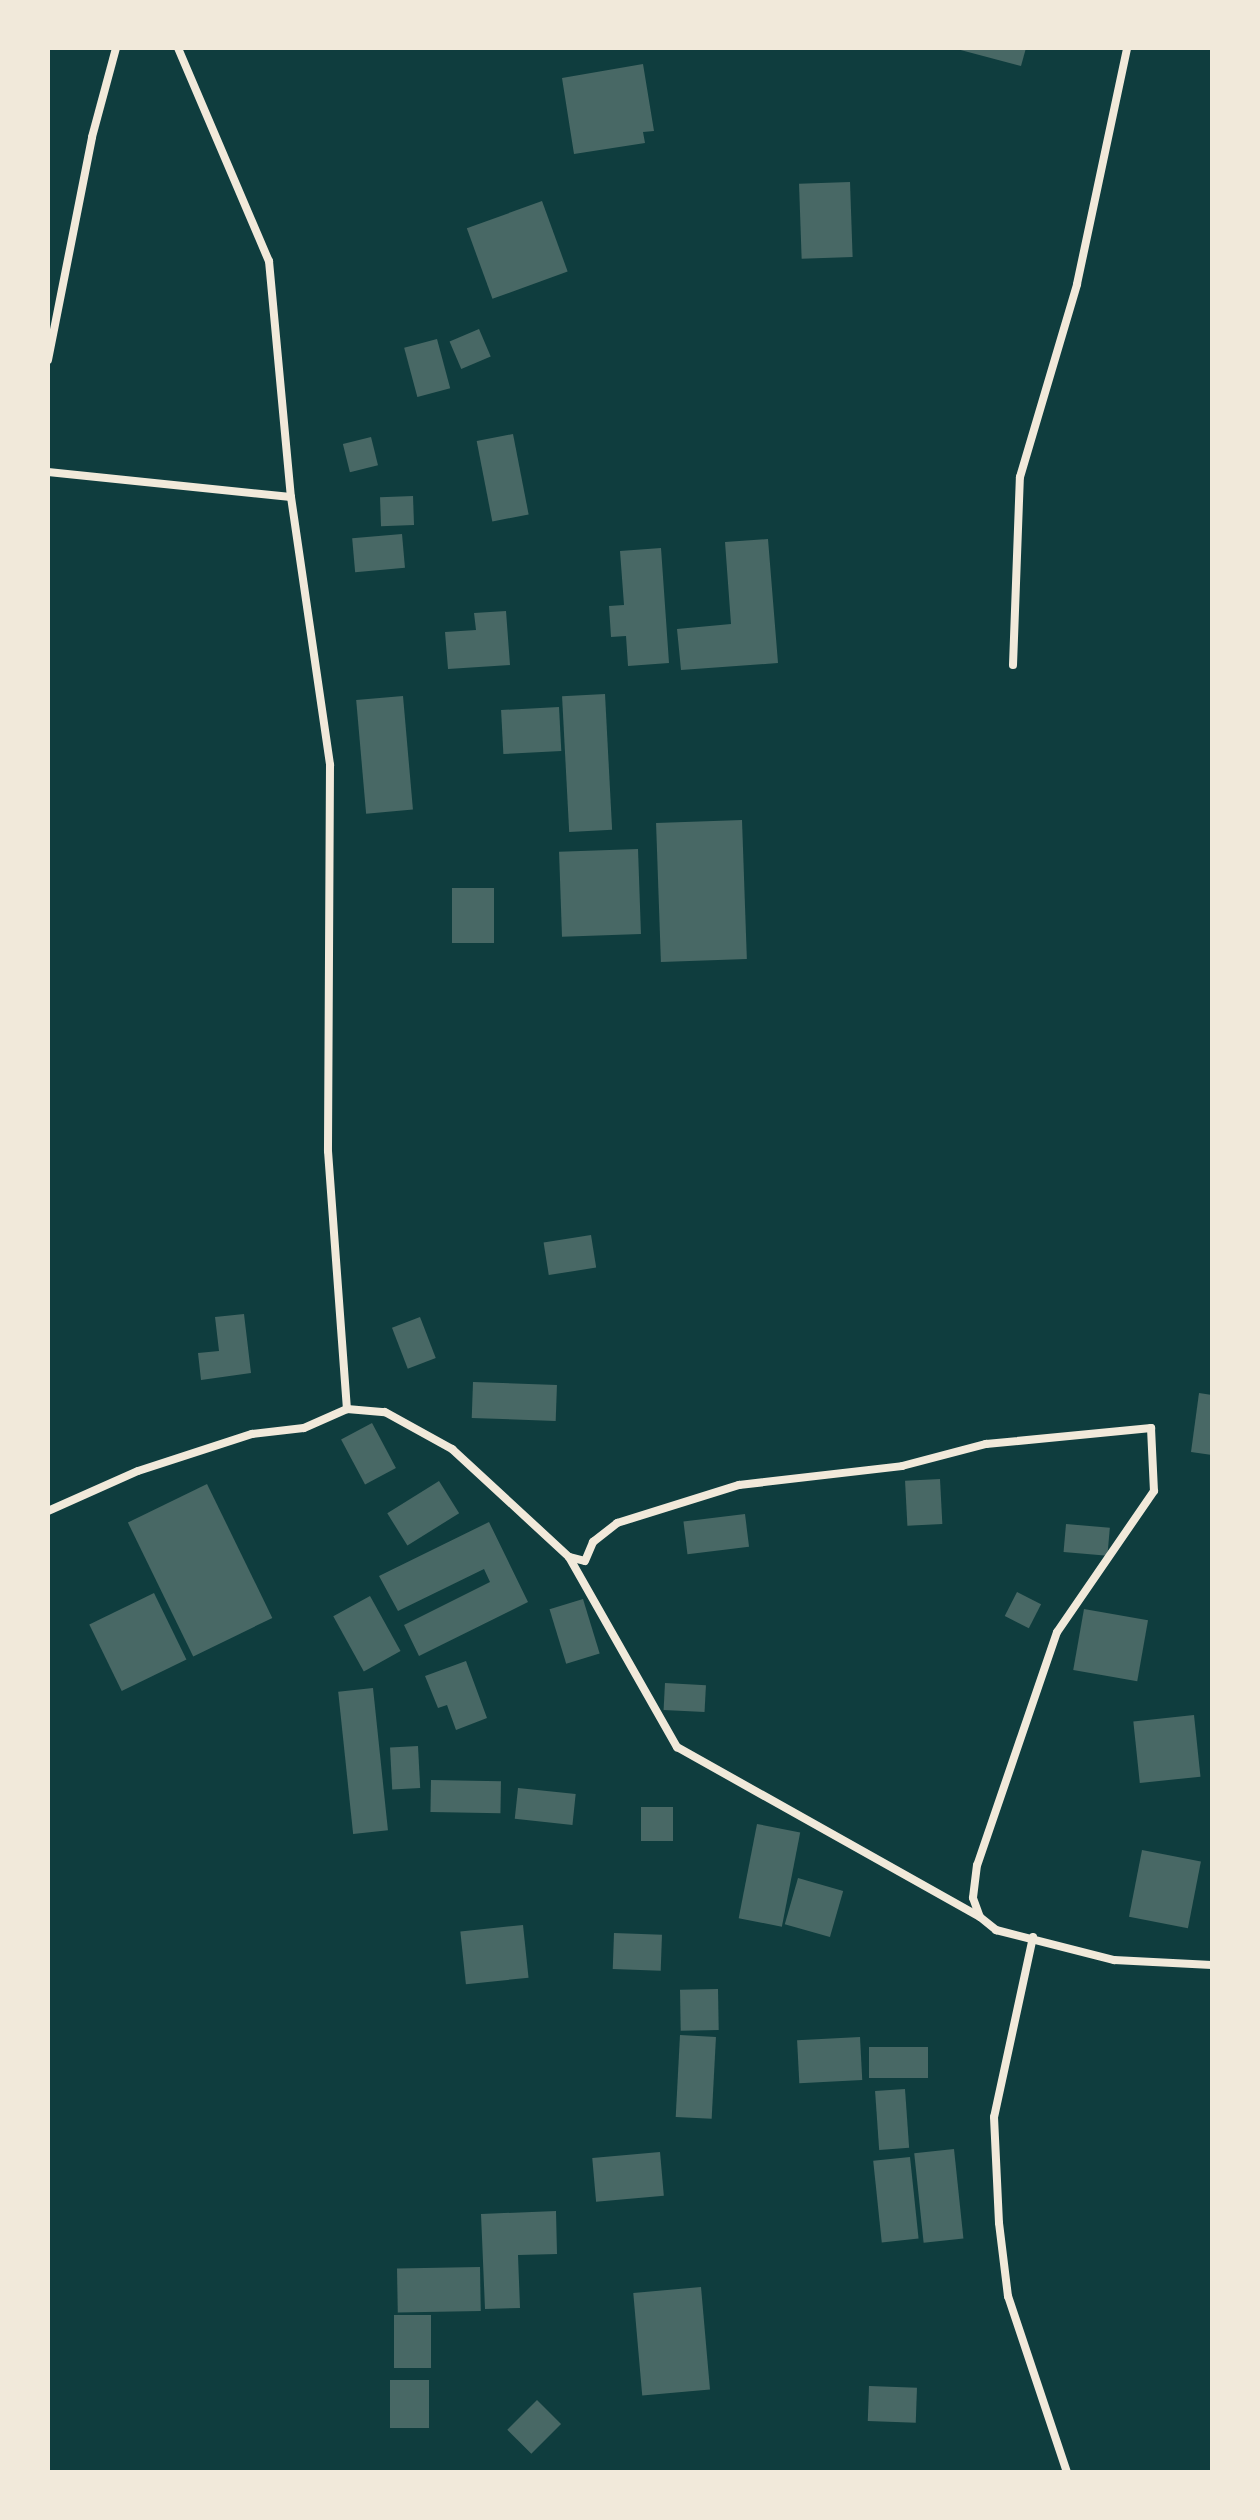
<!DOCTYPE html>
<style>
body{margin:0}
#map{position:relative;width:1260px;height:2520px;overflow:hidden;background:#0f3d3e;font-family:Ubuntu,sans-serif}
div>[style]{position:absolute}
.building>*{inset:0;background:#486865;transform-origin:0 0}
.minor>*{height:8px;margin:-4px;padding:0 4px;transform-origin:4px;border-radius:4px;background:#f1e9da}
span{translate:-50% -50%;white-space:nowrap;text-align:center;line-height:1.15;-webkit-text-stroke:8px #f1e9da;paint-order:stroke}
.frame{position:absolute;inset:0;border:50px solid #f1e9da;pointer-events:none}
</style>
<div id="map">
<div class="building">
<i style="clip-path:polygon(953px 48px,1026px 48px,1021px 66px)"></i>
<i style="clip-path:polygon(643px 64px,654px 131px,643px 132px,645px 143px,574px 154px,562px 78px)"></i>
<i style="left:850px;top:182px;width:75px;height:51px;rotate:88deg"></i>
<i style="left:542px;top:201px;width:75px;height:80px;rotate:70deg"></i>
<i style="left:479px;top:329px;width:30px;height:32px;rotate:67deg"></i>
<i style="left:437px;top:339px;width:51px;height:34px;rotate:75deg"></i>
<i style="left:513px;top:434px;width:82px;height:37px;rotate:79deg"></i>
<i style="left:371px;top:437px;width:29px;height:29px;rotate:76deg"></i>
<i style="left:413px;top:496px;width:29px;height:33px;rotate:88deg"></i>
<i style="left:402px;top:534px;width:34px;height:50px;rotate:85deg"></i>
<i style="clip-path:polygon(768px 539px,778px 663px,681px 670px,677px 629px,731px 624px,725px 542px)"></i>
<i style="clip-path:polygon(661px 548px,669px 663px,628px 666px,626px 636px,611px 637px,609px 606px,624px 605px,620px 551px)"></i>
<i style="clip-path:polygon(506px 611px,510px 665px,448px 669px,445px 632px,476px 630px,474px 613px)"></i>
<i style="left:605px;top:694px;width:136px;height:43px;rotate:87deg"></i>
<i style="left:403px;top:696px;width:114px;height:47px;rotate:85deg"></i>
<i style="left:559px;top:707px;width:44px;height:58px;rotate:87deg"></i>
<i style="left:742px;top:820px;width:139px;height:86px;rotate:88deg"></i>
<i style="left:638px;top:849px;width:85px;height:79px;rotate:88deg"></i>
<i style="left:452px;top:888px;width:42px;height:55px"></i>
<i style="left:591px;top:1235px;width:33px;height:48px;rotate:81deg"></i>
<i style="clip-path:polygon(244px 1314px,251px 1373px,201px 1380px,198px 1353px,219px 1351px,215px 1317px)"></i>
<i style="left:420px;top:1317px;width:44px;height:30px;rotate:69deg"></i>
<i style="left:473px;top:1382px;width:84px;height:36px;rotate:2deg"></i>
<i style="clip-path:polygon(1199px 1393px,1212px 1395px,1212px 1455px,1191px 1452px)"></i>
<i style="left:372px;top:1423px;width:51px;height:35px;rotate:62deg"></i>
<i style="left:940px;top:1479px;width:45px;height:35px;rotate:87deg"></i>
<i style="left:439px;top:1481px;width:38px;height:61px;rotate:58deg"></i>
<i style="left:207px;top:1484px;width:149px;height:88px;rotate:64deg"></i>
<i style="left:745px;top:1514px;width:33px;height:62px;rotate:83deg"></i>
<i style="clip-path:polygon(489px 1522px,528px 1602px,419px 1656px,404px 1625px,490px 1582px,484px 1569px,398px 1611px,379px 1576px)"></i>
<i style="left:1066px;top:1524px;width:44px;height:28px;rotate:5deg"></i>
<i style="left:1017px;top:1592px;width:27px;height:27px;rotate:27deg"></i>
<i style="left:154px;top:1593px;width:74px;height:72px;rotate:64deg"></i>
<i style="left:370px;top:1596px;width:63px;height:42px;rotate:61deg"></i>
<i style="left:583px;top:1599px;width:57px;height:35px;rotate:73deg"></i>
<i style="left:1084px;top:1609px;width:65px;height:62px;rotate:10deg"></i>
<i style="clip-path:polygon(466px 1661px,487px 1718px,456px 1730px,447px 1705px,438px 1708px,425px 1676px)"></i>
<i style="left:665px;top:1683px;width:41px;height:27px;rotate:3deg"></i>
<i style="left:373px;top:1688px;width:143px;height:35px;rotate:84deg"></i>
<i style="left:1194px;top:1715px;width:62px;height:61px;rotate:84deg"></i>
<i style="left:418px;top:1746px;width:42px;height:28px;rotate:87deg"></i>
<i style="left:431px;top:1780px;width:70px;height:32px;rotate:1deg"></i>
<i style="left:518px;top:1788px;width:58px;height:31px;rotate:6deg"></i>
<i style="left:641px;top:1807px;width:32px;height:34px"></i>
<i style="left:757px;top:1824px;width:44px;height:96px;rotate:11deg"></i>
<i style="left:1142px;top:1850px;width:60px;height:68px;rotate:11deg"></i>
<i style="left:798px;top:1878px;width:47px;height:48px;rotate:16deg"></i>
<i style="left:523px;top:1925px;width:53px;height:63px;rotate:84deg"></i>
<i style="left:614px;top:1933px;width:48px;height:36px;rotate:2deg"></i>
<i style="left:718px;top:1989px;width:41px;height:38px;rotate:89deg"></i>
<i style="left:680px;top:2035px;width:36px;height:82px;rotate:3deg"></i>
<i style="left:860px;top:2037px;width:43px;height:63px;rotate:87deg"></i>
<i style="left:869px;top:2047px;width:59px;height:31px"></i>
<i style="left:905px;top:2089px;width:59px;height:30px;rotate:86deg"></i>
<i style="left:954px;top:2149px;width:90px;height:40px;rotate:84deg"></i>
<i style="left:660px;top:2152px;width:44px;height:68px;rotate:85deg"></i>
<i style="left:910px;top:2157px;width:82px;height:37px;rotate:84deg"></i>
<i style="clip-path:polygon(556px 2211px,557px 2254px,518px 2255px,520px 2308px,485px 2309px,481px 2214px)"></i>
<i style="left:480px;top:2267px;width:44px;height:83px;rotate:89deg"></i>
<i style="left:701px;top:2287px;width:103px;height:68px;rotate:85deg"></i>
<i style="left:431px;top:2315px;width:53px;height:37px;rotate:90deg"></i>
<i style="left:390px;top:2380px;width:39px;height:48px"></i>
<i style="left:869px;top:2386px;width:48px;height:35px;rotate:2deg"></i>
<i style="left:537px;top:2400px;width:34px;height:42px;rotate:45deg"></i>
</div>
<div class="minor">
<i style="left:178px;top:48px;width:232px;rotate:66.9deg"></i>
<i style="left:269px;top:261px;width:237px;rotate:84.7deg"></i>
<i style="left:291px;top:497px;width:271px;rotate:81.7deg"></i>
<i style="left:330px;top:765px;width:386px;rotate:90.3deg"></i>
<i style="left:328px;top:1151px;width:259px;rotate:85.8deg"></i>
<i style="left:48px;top:360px;width:227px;rotate:-78.8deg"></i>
<i style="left:92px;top:137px;width:92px;rotate:-74.9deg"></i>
<i style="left:48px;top:472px;width:244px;rotate:5.9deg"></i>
<i style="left:1013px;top:665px;width:188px;rotate:-87.9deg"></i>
<i style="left:1020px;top:477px;width:201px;rotate:-73.5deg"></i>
<i style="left:1077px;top:284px;width:241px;rotate:-78deg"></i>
<i style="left:48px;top:1511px;width:98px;rotate:-24deg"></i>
<i style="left:138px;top:1471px;width:120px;rotate:-18deg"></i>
<i style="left:252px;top:1434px;width:52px;rotate:-6.6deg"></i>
<i style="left:304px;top:1428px;width:47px;rotate:-23.8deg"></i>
<i style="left:347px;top:1409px;width:38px;rotate:5deg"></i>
<i style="left:385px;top:1412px;width:77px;rotate:28.9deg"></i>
<i style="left:452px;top:1449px;width:159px;rotate:42.7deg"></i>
<i style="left:569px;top:1557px;width:16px;rotate:14deg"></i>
<i style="left:585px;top:1561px;width:21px;rotate:-67deg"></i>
<i style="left:593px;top:1542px;width:31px;rotate:-38deg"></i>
<i style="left:617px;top:1523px;width:128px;rotate:-17.3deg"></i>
<i style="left:739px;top:1485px;width:164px;rotate:-6.6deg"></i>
<i style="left:902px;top:1466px;width:87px;rotate:-14.7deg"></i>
<i style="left:986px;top:1444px;width:166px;rotate:-5.5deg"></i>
<i style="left:1151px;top:1428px;width:63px;rotate:87.3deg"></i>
<i style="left:1154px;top:1491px;width:171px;rotate:124.5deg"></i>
<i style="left:1057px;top:1632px;width:246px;rotate:108.9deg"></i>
<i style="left:977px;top:1865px;width:33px;rotate:97deg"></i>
<i style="left:973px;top:1898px;width:20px;rotate:70deg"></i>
<i style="left:980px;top:1917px;width:21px;rotate:39deg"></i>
<i style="left:996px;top:1930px;width:122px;rotate:14.3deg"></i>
<i style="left:1114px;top:1960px;width:98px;rotate:2.9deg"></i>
<i style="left:569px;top:1557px;width:219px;rotate:60.4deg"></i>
<i style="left:677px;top:1747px;width:347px;rotate:29.3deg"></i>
<i style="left:1033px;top:1937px;width:184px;rotate:102.2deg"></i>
<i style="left:994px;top:2117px;width:106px;rotate:87.3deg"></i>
<i style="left:999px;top:2223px;width:74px;rotate:83deg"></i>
<i style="left:1008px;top:2296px;width:186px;rotate:71.5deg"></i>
</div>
<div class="frame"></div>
</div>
